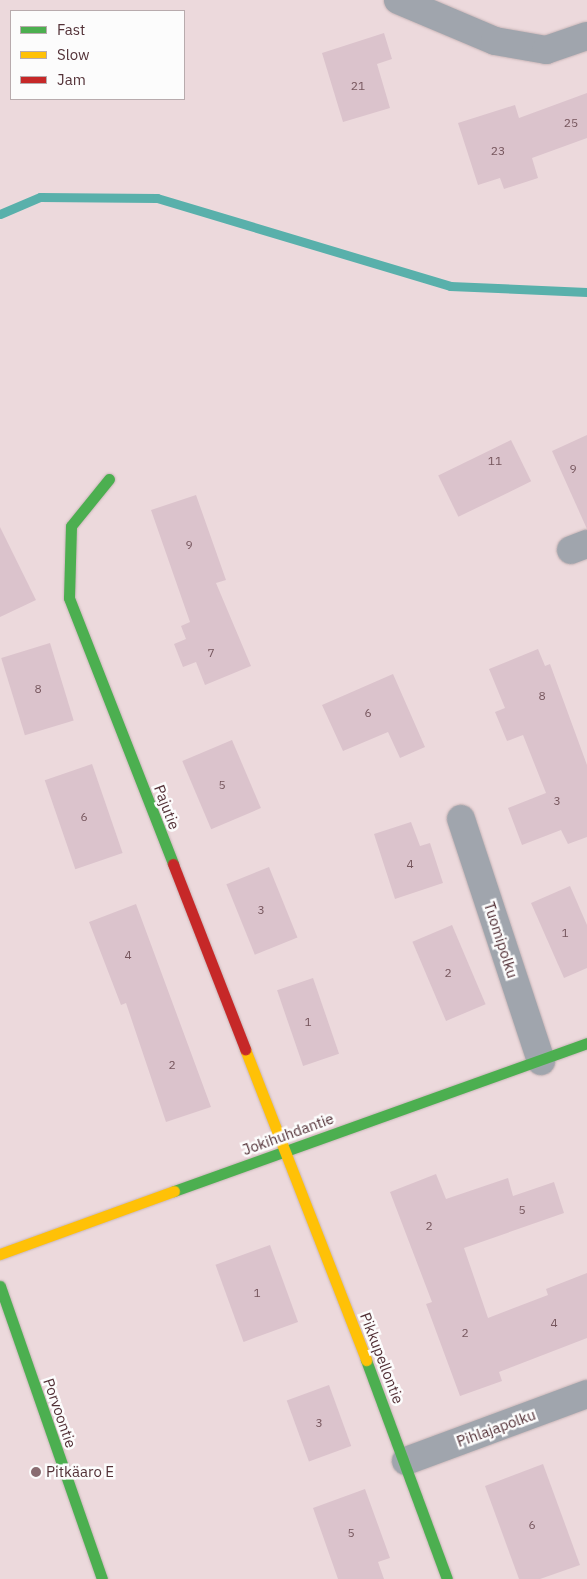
<!DOCTYPE html>
<meta charset="utf-8">
<style>
body{margin:0}
#map{position:relative;width:587px;height:1579px;overflow:hidden;background:#ecd9dc;font-family:"IBM Plex Sans",sans-serif}
div>[style]{position:absolute}
.stream>*{height:9px;margin:-4.5px;padding:0 4.5px;transform-origin:4.5px;border-radius:4.5px;background:#59b0ab}
.building>*{inset:0;background:#dbc3cc;transform-origin:0 0}
.roads{filter:drop-shadow(0 0 1px #c9b6b8) drop-shadow(0 0 1px #c9b6b8)}
.street>*{height:28px;margin:-14px;padding:0 14px;transform-origin:14px;border-radius:14px;background:#a0a5ad}
.fast>*{height:11px;margin:-5.5px;padding:0 5.5px;transform-origin:5.5px;border-radius:5.5px;background:#4caf50}
.slow>*{height:11px;margin:-5.5px;padding:0 5.5px;transform-origin:5.5px;border-radius:5.5px;background:#ffc107}
.jam>*{height:11px;margin:-5.5px;padding:0 5.5px;transform-origin:5.5px;border-radius:5.5px;background:#c62828}
.dots>*{width:14px;height:14px;translate:-50% -50%;box-sizing:border-box;border:2px solid #fcfcfc;border-radius:50%}
span{translate:-50% -50%;white-space:nowrap;text-align:center;line-height:1.15;-webkit-text-stroke:5px #fcfcfc;paint-order:stroke}
.number-label{font-size:12px;color:#76565d}
.number-label span{-webkit-text-stroke-width:0}
.street-label{font-size:15px;color:#533137}
.poi-label{font-size:15px;color:#533137}
.left{translate:0 -50%;text-align:left}
.legend{position:absolute;left:10px;top:10px;width:175px;height:90px;box-sizing:border-box;background:#fcfcfc;border:1px solid #b8abad;margin:0;padding:6px 9px;list-style:none;font-size:15px;color:#533137}
.legend li{display:flex;align-items:center;gap:10px;height:25px}
.legend b{width:25px;border:1px solid #b8abad}
</style>
<div id="map">
<div class="stream">
<i style="left:0;top:214px;width:43px;rotate:-23deg"></i>
<i style="left:40px;top:197px;width:117px;rotate:0.5deg"></i>
<i style="left:157px;top:198px;width:306px;rotate:16.7deg"></i>
<i style="left:450px;top:286px;width:137px;rotate:2.5deg"></i>
</div>
<div class="building">
<i style="clip-path:polygon(384px 33px,392px 59px,377px 64px,390px 108px,343px 122px,322px 53px)"></i>
<i style="clip-path:polygon(587px 93px,587px 138px,532px 158px,538px 178px,504px 189px,500px 178px,478px 185px,458px 123px,515px 105px,519px 118px)"></i>
<i style="clip-path:polygon(587px 435px,587px 529px,552px 451px)"></i>
<i style="left:511px;top:440px;width:46px;height:81px;rotate:64deg"></i>
<i style="clip-path:polygon(196px 495px,226px 580px,216px 583px,251px 666px,205px 685px,196px 662px,183px 667px,174px 644px,186px 639px,181px 626px,190px 622px,151px 510px)"></i>
<i style="clip-path:polygon(0 527px,36px 600px,0 617px)"></i>
<i style="left:50px;top:643px;width:81px;height:51px;rotate:73deg"></i>
<i style="clip-path:polygon(538px 649px,545px 666px,550px 664px,587px 765px,587px 837px,568px 844px,561px 830px,522px 845px,508px 808px,546px 793px,523px 735px,507px 741px,495px 712px,505px 708px,489px 669px)"></i>
<i style="clip-path:polygon(393px 674px,425px 747px,400px 758px,388px 732px,343px 751px,322px 705px)"></i>
<i style="left:232px;top:740px;width:74px;height:54px;rotate:67deg"></i>
<i style="left:92px;top:764px;width:94px;height:50px;rotate:71deg"></i>
<i style="clip-path:polygon(411px 822px,420px 846px,430px 843px,443px 883px,395px 899px,374px 834px)"></i>
<i style="left:269px;top:867px;width:76px;height:46px;rotate:68deg"></i>
<i style="clip-path:polygon(570px 886px,587px 925px,587px 968px,564px 978px,531px 903px)"></i>
<i style="clip-path:polygon(136px 904px,211px 1107px,166px 1122px,126px 1003px,121px 1005px,89px 922px)"></i>
<i style="left:452px;top:925px;width:86px;height:43px;rotate:67deg"></i>
<i style="left:313px;top:978px;width:80px;height:38px;rotate:71deg"></i>
<i style="clip-path:polygon(436px 1174px,446px 1199px,508px 1178px,513px 1196px,554px 1182px,564px 1213px,464px 1248px,488px 1318px,548px 1295px,546px 1289px,587px 1273px,587px 1338px,499px 1372px,502px 1381px,460px 1396px,426px 1304px,432px 1302px,390px 1192px)"></i>
<i style="left:270px;top:1245px;width:82px;height:58px;rotate:70deg"></i>
<i style="left:329px;top:1385px;width:65px;height:45px;rotate:70deg"></i>
<i style="clip-path:polygon(543px 1464px,580px 1565px,540px 1579px,519px 1579px,485px 1486px)"></i>
<i style="clip-path:polygon(365px 1489px,390px 1558px,378px 1562px,384px 1579px,338px 1579px,313px 1508px)"></i>
</div>
<div class="roads">
<div class="street">
<i style="left:398px;top:0;width:105px;rotate:22.9deg"></i>
<i style="left:495px;top:41px;width:52px;rotate:10deg"></i>
<i style="left:546px;top:50px;width:43px;rotate:-18.9deg"></i>
<i style="left:571px;top:550px;width:17px;rotate:-21deg"></i>
<i style="left:461px;top:819px;width:255px;rotate:71.7deg"></i>
<i style="left:406px;top:1461px;width:193px;rotate:-20.3deg"></i>
</div>
<div class="fast">
<i style="left:109px;top:479px;width:60px;rotate:129deg"></i>
<i style="left:71px;top:526px;width:72px;rotate:91.6deg"></i>
<i style="left:69px;top:598px;width:286px;rotate:68.6deg"></i>
<i style="left:174px;top:1191px;width:439px;rotate:-19.7deg"></i>
<i style="left:0;top:1286px;width:310px;rotate:70.8deg"></i>
<i style="left:366px;top:1360px;width:233px;rotate:69.7deg"></i>
</div>
<div class="slow">
<i style="left:245px;top:1049px;width:334px;rotate:68.7deg"></i>
<i style="left:0;top:1254px;width:185px;rotate:-19.9deg"></i>
</div>
<div class="jam">
<i style="left:173px;top:864px;width:199px;rotate:68.7deg"></i>
</div>
</div>
<div class="dots">
<i style="left:36px;top:1472px;background:#896c71"></i>
</div>
<div class="number-label">
<span style="left:358px;top:86px">21</span>
<span style="left:571px;top:123px">25</span>
<span style="left:498px;top:151px">23</span>
<span style="left:495px;top:461px">11</span>
<span style="left:573px;top:469px">9</span>
<span style="left:189px;top:545px">9</span>
<span style="left:211px;top:653px">7</span>
<span style="left:38px;top:689px">8</span>
<span style="left:542px;top:696px">8</span>
<span style="left:368px;top:713px">6</span>
<span style="left:222px;top:785px">5</span>
<span style="left:557px;top:801px">3</span>
<span style="left:84px;top:817px">6</span>
<span style="left:410px;top:864px">4</span>
<span style="left:261px;top:910px">3</span>
<span style="left:565px;top:933px">1</span>
<span style="left:128px;top:955px">4</span>
<span style="left:448px;top:973px">2</span>
<span style="left:308px;top:1022px">1</span>
<span style="left:172px;top:1065px">2</span>
<span style="left:522px;top:1210px">5</span>
<span style="left:429px;top:1226px">2</span>
<span style="left:257px;top:1293px">1</span>
<span style="left:554px;top:1323px">4</span>
<span style="left:465px;top:1333px">2</span>
<span style="left:319px;top:1423px">3</span>
<span style="left:532px;top:1525px">6</span>
<span style="left:351px;top:1533px">5</span>
</div>
<div class="street-label">
<span style="left:167px;top:807px;rotate:69deg">Pajutie</span>
<span style="left:501px;top:940px;rotate:72deg">Tuomipolku</span>
<span style="left:288px;top:1134px;rotate:-20deg">Jokihuhdantie</span>
<span style="left:382px;top:1358px;rotate:69deg">Pikkupellontie</span>
<span style="left:60px;top:1413px;rotate:71deg">Porvoontie</span>
<span style="left:496px;top:1428px;rotate:-20deg">Pihlajapolku</span>
</div>
<div class="poi-label">
<span class="left" style="left:46px;top:1472px">Pitkäaro E</span>
</div>
<ul class="legend">
<li><b style="height:6px;background:#4caf50"></b>Fast</li>
<li><b style="height:6px;background:#ffc107"></b>Slow</li>
<li><b style="height:6px;background:#c62828"></b>Jam</li>
</ul>
</div>
